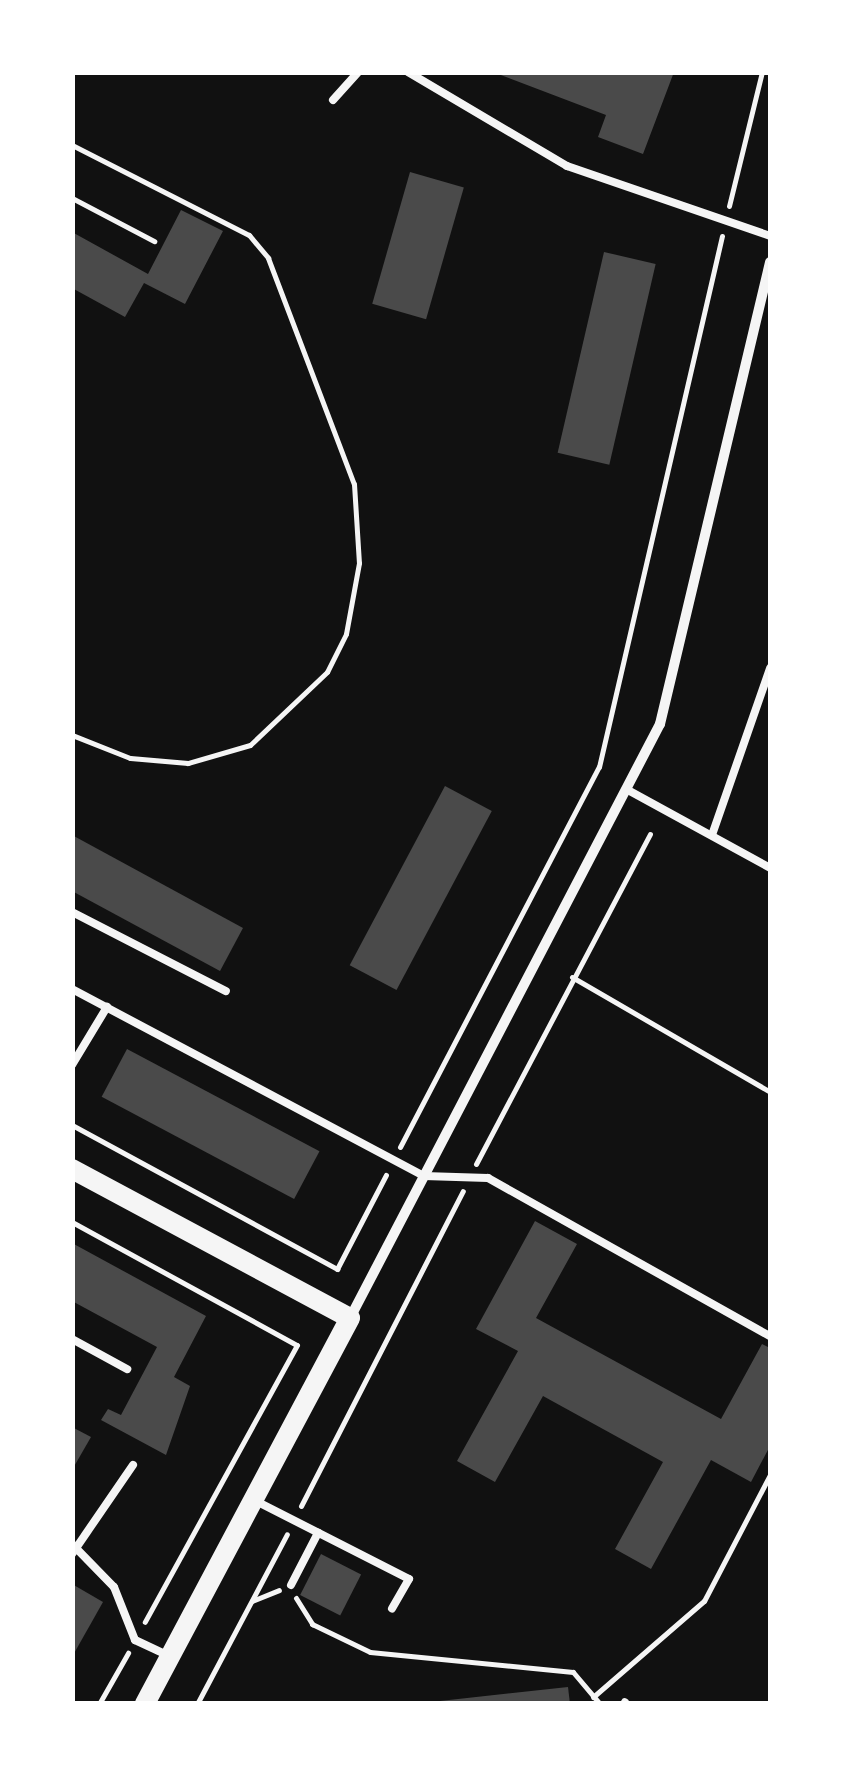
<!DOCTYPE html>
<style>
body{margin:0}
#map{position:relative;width:843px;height:1776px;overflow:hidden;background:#111;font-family:"Fira Sans Condensed",sans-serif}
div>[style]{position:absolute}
.building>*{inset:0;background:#4a4a4a;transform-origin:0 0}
.path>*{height:5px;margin:-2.5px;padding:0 2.5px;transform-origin:2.5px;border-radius:2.5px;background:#f5f5f5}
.service>*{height:8px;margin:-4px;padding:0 4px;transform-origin:4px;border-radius:4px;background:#f5f5f5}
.minor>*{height:10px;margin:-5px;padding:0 5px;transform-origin:5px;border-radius:5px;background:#f5f5f5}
.secondary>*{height:20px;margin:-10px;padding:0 10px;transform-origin:10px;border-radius:10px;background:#f5f5f5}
span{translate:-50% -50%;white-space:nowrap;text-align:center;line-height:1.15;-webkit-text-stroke:10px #fff;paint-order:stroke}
.frame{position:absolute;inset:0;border:75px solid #fff;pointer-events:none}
</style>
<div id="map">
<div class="building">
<i style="clip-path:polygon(493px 72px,674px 72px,643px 154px,598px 137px,606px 115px)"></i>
<i style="left:410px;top:172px;width:56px;height:137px;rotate:16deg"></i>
<i style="clip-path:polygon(181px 210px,223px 231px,185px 304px,144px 283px,125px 317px,72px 288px,72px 232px,148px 274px)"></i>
<i style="left:604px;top:252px;width:53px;height:206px;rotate:13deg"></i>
<i style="left:445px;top:786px;width:53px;height:203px;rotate:28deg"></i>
<i style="clip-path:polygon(72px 835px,243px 928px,220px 971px,72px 891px)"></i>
<i style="left:127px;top:1049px;width:218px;height:54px;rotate:28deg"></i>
<i style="clip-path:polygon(535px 1221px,577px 1244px,536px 1318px,721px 1419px,762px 1344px,770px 1348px,770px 1446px,751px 1482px,711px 1460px,651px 1569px,615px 1549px,663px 1462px,543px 1396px,495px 1482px,457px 1461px,518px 1351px,476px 1329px)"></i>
<i style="clip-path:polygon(72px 1243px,206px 1316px,174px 1377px,190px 1386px,166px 1455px,101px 1420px,108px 1409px,121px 1415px,157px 1347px,72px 1301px)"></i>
<i style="clip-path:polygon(72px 1427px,91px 1437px,72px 1470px)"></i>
<i style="left:321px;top:1554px;width:45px;height:46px;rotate:27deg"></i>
<i style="clip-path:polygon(72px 1584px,103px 1602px,72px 1657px)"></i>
<i style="clip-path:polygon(568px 1687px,570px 1704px,440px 1704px,440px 1701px)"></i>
</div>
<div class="path">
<i style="left:72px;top:145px;width:199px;rotate:27deg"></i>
<i style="left:249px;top:235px;width:30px;rotate:50deg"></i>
<i style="left:268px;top:258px;width:242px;rotate:69.2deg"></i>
<i style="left:354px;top:484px;width:79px;rotate:86.4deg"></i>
<i style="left:359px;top:563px;width:72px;rotate:100.4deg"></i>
<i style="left:346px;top:634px;width:42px;rotate:116.6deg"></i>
<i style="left:327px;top:672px;width:106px;rotate:136.5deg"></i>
<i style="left:250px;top:745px;width:65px;rotate:163.8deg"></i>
<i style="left:188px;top:763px;width:58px;rotate:-175.1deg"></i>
<i style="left:130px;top:758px;width:62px;rotate:-158.4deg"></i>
<i style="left:72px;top:198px;width:93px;rotate:27.7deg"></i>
<i style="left:729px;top:206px;width:138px;rotate:-76.2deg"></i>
<i style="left:572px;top:977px;width:229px;rotate:30.1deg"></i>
<i style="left:72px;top:1125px;width:302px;rotate:28.5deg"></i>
<i style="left:337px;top:1269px;width:106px;rotate:-62.5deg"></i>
<i style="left:400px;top:1147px;width:429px;rotate:-62.4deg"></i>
<i style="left:599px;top:767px;width:545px;rotate:-76.96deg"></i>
<i style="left:476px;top:1164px;width:373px;rotate:-62.2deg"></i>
<i style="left:72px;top:1222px;width:256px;rotate:28.7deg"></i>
<i style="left:297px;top:1345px;width:316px;rotate:118.8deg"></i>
<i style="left:301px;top:1506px;width:354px;rotate:-62.8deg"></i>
<i style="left:296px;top:1598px;width:31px;rotate:58deg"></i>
<i style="left:312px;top:1624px;width:64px;rotate:25.8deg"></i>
<i style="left:370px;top:1652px;width:204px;rotate:5.6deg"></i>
<i style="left:573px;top:1672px;width:42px;rotate:49.8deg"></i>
<i style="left:252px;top:1601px;width:29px;rotate:-22deg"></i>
<i style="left:593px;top:1697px;width:147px;rotate:-40.9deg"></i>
<i style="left:704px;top:1601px;width:142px;rotate:-62.4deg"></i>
<i style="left:99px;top:1704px;width:59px;rotate:-60.4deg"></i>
<i style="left:197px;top:1704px;width:192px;rotate:-62.1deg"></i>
</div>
<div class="service">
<i style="left:408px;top:72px;width:185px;rotate:30.6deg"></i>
<i style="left:567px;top:166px;width:215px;rotate:19deg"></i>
<i style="left:333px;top:100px;width:38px;rotate:-48deg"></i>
<i style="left:626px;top:789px;width:164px;rotate:28.7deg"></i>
<i style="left:712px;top:835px;width:177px;rotate:-70.8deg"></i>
<i style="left:72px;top:912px;width:173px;rotate:27.2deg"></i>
<i style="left:72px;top:989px;width:399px;rotate:28deg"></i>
<i style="left:424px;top:1176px;width:64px;rotate:1.8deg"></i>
<i style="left:488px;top:1178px;width:323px;rotate:29.3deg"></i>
<i style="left:72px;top:1065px;width:68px;rotate:-58.9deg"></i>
<i style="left:72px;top:1339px;width:63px;rotate:28.6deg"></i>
<i style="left:254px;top:1500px;width:174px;rotate:27deg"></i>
<i style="left:409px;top:1579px;width:34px;rotate:120deg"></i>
<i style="left:72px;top:1544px;width:60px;rotate:45.7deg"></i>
<i style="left:114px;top:1587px;width:57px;rotate:68.4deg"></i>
<i style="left:135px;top:1640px;width:38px;rotate:25deg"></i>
<i style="left:72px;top:1554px;width:108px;rotate:-55.6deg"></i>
<i style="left:291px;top:1585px;width:59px;rotate:-62.6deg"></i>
<i style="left:624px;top:1704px;width:2px;rotate:-63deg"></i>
</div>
<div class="minor">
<i style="left:350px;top:1318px;width:670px;rotate:-62.44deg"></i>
<i style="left:660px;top:724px;width:475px;rotate:-76.6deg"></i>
</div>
<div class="secondary">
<i style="left:72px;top:1169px;width:315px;rotate:28.2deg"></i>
<i style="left:350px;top:1318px;width:437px;rotate:118deg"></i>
</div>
<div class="frame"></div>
</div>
